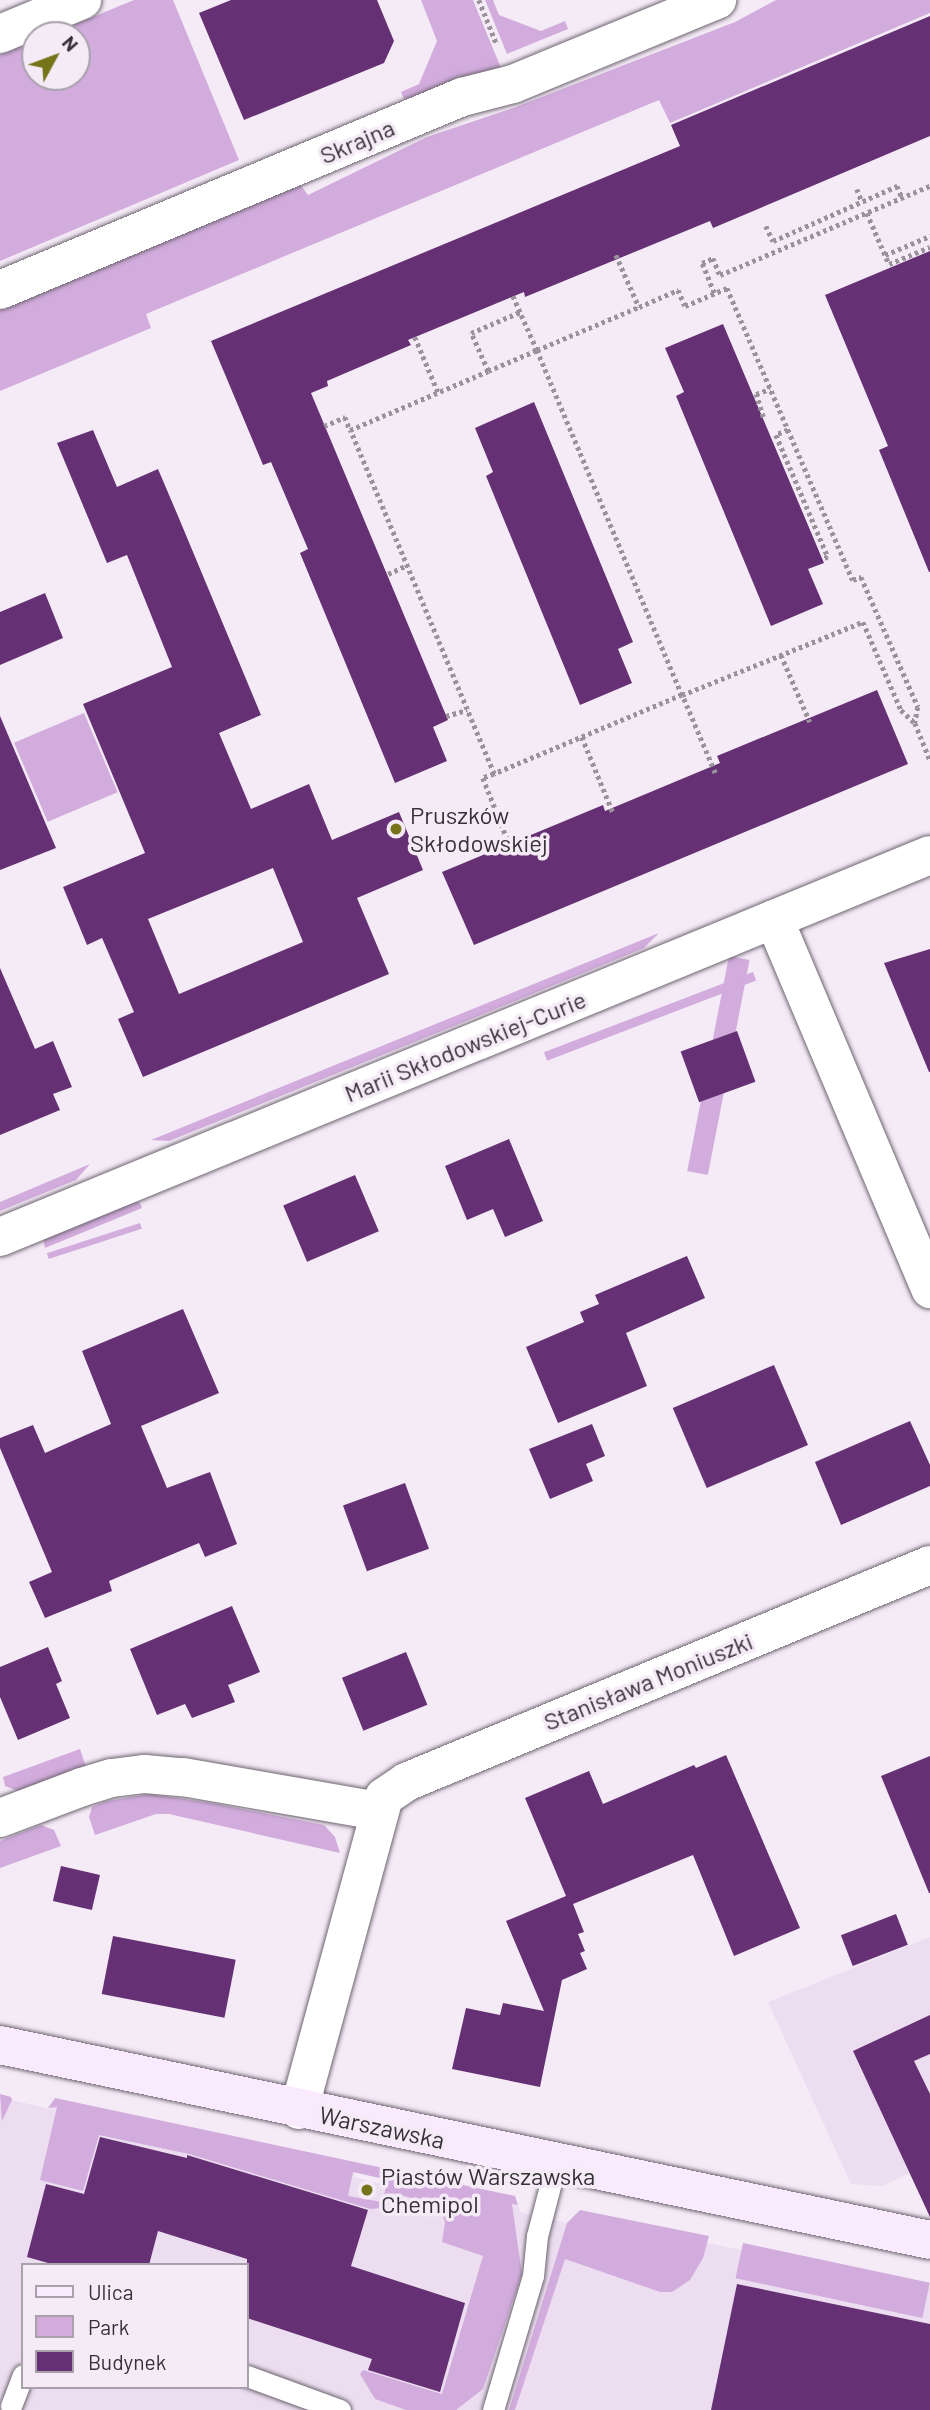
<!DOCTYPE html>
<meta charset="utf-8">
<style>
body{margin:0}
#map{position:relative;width:930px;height:2410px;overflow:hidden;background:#f5ebf7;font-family:Barlow,sans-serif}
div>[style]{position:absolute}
.built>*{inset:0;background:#ecdef0}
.green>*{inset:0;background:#d2acdd;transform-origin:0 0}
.building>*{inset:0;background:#663174;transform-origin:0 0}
.path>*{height:4.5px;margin-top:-2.25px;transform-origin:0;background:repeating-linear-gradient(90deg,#99929a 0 3.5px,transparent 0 7px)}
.roads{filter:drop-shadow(0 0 2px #6d6570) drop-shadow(0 0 2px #6d6570)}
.lane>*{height:21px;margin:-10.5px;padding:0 10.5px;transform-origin:10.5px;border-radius:10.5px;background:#fff}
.street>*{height:38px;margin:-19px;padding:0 19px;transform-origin:19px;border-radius:19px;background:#fff}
.secondary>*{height:38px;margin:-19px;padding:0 19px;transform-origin:19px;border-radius:19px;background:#f9ebfd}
.dots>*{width:19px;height:19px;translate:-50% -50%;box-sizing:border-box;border:4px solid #f5ebf7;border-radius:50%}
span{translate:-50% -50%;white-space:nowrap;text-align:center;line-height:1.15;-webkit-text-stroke:7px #f5ebf7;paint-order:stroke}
.street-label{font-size:24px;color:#353136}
.poi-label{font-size:24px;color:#353136}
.left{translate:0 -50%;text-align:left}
.legend{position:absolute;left:21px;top:2263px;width:228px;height:126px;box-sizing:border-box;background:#f5ebf7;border:2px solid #a8a1aa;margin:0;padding:9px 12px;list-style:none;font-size:21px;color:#353136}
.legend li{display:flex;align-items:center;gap:14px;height:35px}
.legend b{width:35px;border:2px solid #a8a1aa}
.north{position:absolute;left:21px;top:21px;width:70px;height:70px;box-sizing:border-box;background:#f5ebf7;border:2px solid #a8a1aa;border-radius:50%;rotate:49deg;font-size:19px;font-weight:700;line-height:28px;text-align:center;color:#353136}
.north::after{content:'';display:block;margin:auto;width:24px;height:32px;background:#757419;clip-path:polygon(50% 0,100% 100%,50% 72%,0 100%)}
</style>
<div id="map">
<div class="built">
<i style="clip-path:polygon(930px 1937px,930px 2163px,883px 2186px,851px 2184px,768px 2002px)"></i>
<i style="clip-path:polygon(evenodd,0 2094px,11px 2097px,12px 2100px,50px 2109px,51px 2106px,355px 2172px,354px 2177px,384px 2184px,385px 2179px,511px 2203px,518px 2205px,521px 2213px,567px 2223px,574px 2216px,579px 2217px,930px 2288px,930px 2410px,0 2410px,0 2094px,23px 2265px,247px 2265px,247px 2387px,23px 2387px,23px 2265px)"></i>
</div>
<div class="green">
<i style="clip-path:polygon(134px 0,173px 0,239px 160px,0 261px,0 55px,35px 41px,35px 77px,77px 77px,77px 35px,49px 35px)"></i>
<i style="clip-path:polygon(421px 0,473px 0,501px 68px,460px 86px,404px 99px,401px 92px,419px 84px,437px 41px)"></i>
<i style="clip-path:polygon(485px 0,493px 0,499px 15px,541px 31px,565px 21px,568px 29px,507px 54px)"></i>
<i style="clip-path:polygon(776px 0,930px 0,930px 13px,670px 123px,659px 100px,146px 314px,151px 328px,0 391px,0 300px,295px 177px,308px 195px,427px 137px,516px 107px,735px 22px)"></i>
<i style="left:84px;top:713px;width:86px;height:76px;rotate:67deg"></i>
<i style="clip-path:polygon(659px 933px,644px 948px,464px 1022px,169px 1141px,151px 1140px)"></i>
<i style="left:729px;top:956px;width:21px;height:219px;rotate:11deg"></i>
<i style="left:753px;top:972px;width:9px;height:224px;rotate:69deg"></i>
<i style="clip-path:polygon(90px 1164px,76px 1180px,0 1211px,0 1202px)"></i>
<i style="clip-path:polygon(133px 1200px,140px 1203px,142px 1208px,45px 1248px,43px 1237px)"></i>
<i style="left:140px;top:1223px;width:6px;height:98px;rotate:72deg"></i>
<i style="clip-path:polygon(80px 1749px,86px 1767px,21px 1792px,5px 1786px,3px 1777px)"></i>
<i style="clip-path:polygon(150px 1794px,211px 1803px,324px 1825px,335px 1837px,340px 1853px,169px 1814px,156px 1814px,95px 1835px,89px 1817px,92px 1807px,107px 1801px)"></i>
<i style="clip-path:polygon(41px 1825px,54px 1830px,61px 1846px,0 1868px,0 1841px)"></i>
<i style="clip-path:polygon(0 2094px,11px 2097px,12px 2100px,2px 2121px)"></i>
<i style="clip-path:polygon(evenodd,55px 2098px,515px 2196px,518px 2205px,512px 2204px,522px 2274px,483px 2389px,456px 2410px,406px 2410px,375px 2399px,360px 2374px,363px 2370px,442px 2394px,483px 2256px,442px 2242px,445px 2222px,439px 2205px,392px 2193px,381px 2208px,370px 2209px,189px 2154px,99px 2135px,83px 2191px,40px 2180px,57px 2107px,48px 2108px,55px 2098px,353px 2172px,388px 2180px,382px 2202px,348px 2196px,353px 2172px)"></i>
<i style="clip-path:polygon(580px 2210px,709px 2236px,703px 2258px,690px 2280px,672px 2292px,660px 2292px,565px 2259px,515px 2410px,509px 2410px,567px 2223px)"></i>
<i style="left:743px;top:2243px;width:191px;height:36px;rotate:12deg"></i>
</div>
<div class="building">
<i style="clip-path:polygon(231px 0,377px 0,394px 41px,384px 63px,244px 120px,199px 13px)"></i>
<i style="clip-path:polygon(930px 16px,930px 136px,713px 228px,710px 221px,525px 297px,524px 292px,408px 340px,411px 345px,327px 381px,328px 386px,311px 393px,448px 720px,433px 727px,447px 761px,395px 783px,300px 553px,308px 549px,271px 462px,263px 465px,211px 341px,680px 146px,671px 125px)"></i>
<i style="clip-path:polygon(930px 251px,930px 572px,929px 572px,879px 450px,888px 446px,825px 295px)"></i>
<i style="clip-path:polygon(723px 324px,824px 563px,808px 569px,823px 604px,771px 626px,676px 396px,684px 392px,665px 348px)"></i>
<i style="clip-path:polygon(534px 402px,633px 642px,618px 649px,632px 683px,580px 705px,486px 476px,493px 472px,475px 428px)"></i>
<i style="clip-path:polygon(evenodd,93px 430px,117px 487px,158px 469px,178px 516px,261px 715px,219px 733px,251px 809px,309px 784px,332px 840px,399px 812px,423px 870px,357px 898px,389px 974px,143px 1077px,118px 1019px,134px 1012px,102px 938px,87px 945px,63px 887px,145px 853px,83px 704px,172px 667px,127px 555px,107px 563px,57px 443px,93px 430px,273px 868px,303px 942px,179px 994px,148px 919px,273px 868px)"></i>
<i style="clip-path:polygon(45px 593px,63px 638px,0 665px,0 612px)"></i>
<i style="clip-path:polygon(877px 690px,908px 764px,474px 945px,442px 872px,603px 805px,605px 811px,720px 763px,717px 756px)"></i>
<i style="clip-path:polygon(0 716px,56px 848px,0 870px)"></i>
<i style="clip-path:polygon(930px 949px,930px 1072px,929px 1072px,884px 963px)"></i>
<i style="clip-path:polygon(0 968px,35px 1049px,53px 1041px,72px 1087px,53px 1094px,60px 1110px,0 1135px)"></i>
<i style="left:737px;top:1031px;width:54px;height:60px;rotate:70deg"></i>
<i style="clip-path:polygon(509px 1139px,543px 1221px,505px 1237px,493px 1209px,467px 1220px,445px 1166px)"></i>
<i style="left:355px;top:1175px;width:61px;height:78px;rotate:67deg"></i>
<i style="clip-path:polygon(687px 1256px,705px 1298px,626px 1333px,647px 1386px,558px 1423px,526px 1347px,584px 1322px,580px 1312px,599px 1304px,595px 1295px)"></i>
<i style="clip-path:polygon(183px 1309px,219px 1393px,141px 1426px,167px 1488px,210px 1472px,237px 1544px,205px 1557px,199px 1543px,109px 1581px,112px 1591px,45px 1618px,29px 1582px,52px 1572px,0 1448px,0 1438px,33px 1425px,45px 1453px,111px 1424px,82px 1351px)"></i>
<i style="left:774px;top:1365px;width:87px;height:110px;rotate:67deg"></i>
<i style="clip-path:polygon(910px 1421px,930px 1465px,930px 1486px,841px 1525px,815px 1462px)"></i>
<i style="clip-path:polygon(592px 1424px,605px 1456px,586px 1464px,593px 1481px,550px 1499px,529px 1449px)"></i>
<i style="left:405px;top:1483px;width:70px;height:66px;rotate:70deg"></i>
<i style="clip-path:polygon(232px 1606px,260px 1672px,228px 1685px,235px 1702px,192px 1718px,185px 1704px,157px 1715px,130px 1649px)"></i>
<i style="clip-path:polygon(48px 1647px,62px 1681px,56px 1684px,70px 1718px,18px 1740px,0 1697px,0 1667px)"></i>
<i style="left:406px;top:1652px;width:57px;height:69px;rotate:68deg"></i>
<i style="clip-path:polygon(726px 1755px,800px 1928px,734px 1956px,693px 1855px,573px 1904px,584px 1932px,578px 1934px,585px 1951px,580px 1953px,587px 1969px,562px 1980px,540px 2087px,452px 2069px,466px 2008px,500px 2015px,503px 2003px,544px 2011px,506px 1921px,566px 1896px,525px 1798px,589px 1771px,603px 1804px,694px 1765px,696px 1768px)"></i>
<i style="clip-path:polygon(930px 1756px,930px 1893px,929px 1893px,881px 1776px)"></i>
<i style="left:61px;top:1866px;width:40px;height:36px;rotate:13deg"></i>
<i style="left:896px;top:1914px;width:33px;height:59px;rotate:69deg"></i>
<i style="left:113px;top:1936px;width:125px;height:59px;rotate:11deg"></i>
<i style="clip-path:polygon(930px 2015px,930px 2054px,914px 2061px,930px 2094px,930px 2217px,853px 2051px)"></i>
<i style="clip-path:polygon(100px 2137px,187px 2158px,187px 2155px,368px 2210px,351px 2266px,465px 2303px,440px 2392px,368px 2370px,372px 2359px,247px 2318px,247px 2259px,158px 2231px,149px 2265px,55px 2265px,27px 2257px,46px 2184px,84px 2194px)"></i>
<i style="clip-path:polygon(737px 2284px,930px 2324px,930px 2410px,711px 2410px)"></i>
</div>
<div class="path">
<i style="left:479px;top:0;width:48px;rotate:68.2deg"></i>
<i style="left:857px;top:189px;width:14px;rotate:69deg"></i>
<i style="left:867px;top:213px;width:56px;rotate:66.7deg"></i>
<i style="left:889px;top:264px;width:44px;rotate:-22.5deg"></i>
<i style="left:766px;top:226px;width:17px;rotate:65deg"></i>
<i style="left:773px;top:241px;width:136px;rotate:-23.9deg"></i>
<i style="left:897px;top:186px;width:13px;rotate:67deg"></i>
<i style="left:616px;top:255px;width:57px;rotate:66.1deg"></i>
<i style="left:885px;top:255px;width:49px;rotate:-22.9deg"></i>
<i style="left:714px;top:293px;width:32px;rotate:-112deg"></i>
<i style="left:702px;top:263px;width:12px;rotate:-24deg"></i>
<i style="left:713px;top:258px;width:18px;rotate:68deg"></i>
<i style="left:720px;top:275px;width:228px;rotate:-23deg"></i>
<i style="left:513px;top:296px;width:59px;rotate:66deg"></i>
<i style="left:537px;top:350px;width:374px;rotate:67.2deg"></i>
<i style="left:682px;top:695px;width:204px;rotate:157.2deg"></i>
<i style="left:494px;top:774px;width:373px;rotate:-112.7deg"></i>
<i style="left:350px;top:430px;width:150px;rotate:-23.1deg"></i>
<i style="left:488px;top:371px;width:53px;rotate:-23.2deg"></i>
<i style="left:537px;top:350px;width:111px;rotate:-22.9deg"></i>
<i style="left:639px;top:307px;width:43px;rotate:-23.6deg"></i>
<i style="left:678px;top:290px;width:17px;rotate:66deg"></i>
<i style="left:685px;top:306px;width:46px;rotate:-23.2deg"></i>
<i style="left:727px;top:288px;width:318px;rotate:66.7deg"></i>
<i style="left:853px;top:580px;width:9px;rotate:-21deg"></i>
<i style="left:861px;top:577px;width:142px;rotate:66.3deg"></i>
<i style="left:918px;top:707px;width:16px;rotate:101deg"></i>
<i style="left:915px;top:723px;width:40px;rotate:68deg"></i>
<i style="left:415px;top:337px;width:60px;rotate:67.3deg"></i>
<i style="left:488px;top:371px;width:42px;rotate:-114.1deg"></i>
<i style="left:471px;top:333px;width:53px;rotate:-23.2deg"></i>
<i style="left:763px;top:417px;width:24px;rotate:-107deg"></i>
<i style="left:756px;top:394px;width:15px;rotate:-20deg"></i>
<i style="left:324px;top:426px;width:23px;rotate:-23deg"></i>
<i style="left:345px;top:417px;width:14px;rotate:69deg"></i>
<i style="left:788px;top:430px;width:13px;rotate:157deg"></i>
<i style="left:776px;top:435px;width:133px;rotate:66.9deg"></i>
<i style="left:828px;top:557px;width:6px;rotate:162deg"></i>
<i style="left:388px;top:574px;width:21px;rotate:-25deg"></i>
<i style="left:781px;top:655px;width:73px;rotate:66.6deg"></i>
<i style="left:446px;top:716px;width:22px;rotate:-16deg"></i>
<i style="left:582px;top:737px;width:84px;rotate:67.7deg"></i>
<i style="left:715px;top:773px;width:85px;rotate:-112.9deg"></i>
<i style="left:682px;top:695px;width:195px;rotate:-22deg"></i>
<i style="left:863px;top:622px;width:96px;rotate:66.6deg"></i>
<i style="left:901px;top:710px;width:19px;rotate:43deg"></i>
<i style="left:494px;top:774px;width:12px;rotate:160deg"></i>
<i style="left:483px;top:778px;width:79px;rotate:68.3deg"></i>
</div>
<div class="roads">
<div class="lane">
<i style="left:247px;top:2376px;width:99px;rotate:20.1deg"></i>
<i style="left:11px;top:2406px;width:33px;rotate:-69deg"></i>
<i style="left:493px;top:2410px;width:140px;rotate:-73.4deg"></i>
<i style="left:533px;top:2276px;width:40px;rotate:-84.3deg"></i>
<i style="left:537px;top:2236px;width:75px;rotate:-75.4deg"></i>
</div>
<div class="street">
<i style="left:0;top:34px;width:89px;rotate:-22.5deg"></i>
<i style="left:0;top:290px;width:501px;rotate:-22.67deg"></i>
<i style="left:462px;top:97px;width:53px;rotate:-14.3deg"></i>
<i style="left:513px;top:84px;width:221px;rotate:-22.4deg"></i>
<i style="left:774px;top:919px;width:402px;rotate:67.1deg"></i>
<i style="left:0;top:1237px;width:1005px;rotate:-22.33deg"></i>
<i style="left:0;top:1818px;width:88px;rotate:-20.7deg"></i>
<i style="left:82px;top:1787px;width:31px;rotate:-17deg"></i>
<i style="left:112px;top:1778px;width:33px;rotate:-7deg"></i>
<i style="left:145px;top:1774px;width:38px;rotate:5deg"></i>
<i style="left:183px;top:1777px;width:198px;rotate:9.9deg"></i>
<i style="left:299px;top:2110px;width:324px;rotate:-74.8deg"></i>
<i style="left:384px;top:1797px;width:27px;rotate:-34deg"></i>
<i style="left:406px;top:1782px;width:567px;rotate:-22.5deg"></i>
</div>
<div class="secondary">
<i style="left:0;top:2045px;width:950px;rotate:11.84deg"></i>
</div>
</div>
<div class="dots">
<i style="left:396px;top:829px;background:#757419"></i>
<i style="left:367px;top:2190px;background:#757419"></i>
</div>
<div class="street-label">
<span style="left:357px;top:141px;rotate:-23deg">Skrajna</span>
<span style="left:465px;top:1046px;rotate:-22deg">Marii Skłodowskiej-Curie</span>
<span style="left:648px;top:1681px;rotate:-22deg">Stanisława Moniuszki</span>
<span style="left:382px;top:2127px;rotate:12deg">Warszawska</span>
</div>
<div class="poi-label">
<span class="left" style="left:410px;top:829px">Pruszków<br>Skłodowskiej</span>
<span class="left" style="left:381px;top:2190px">Piastów Warszawska<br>Chemipol</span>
</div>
<ul class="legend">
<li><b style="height:9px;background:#f9ebfd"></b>Ulica</li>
<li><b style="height:19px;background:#d2acdd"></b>Park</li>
<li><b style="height:19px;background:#663174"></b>Budynek</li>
</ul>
<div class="north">N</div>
</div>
